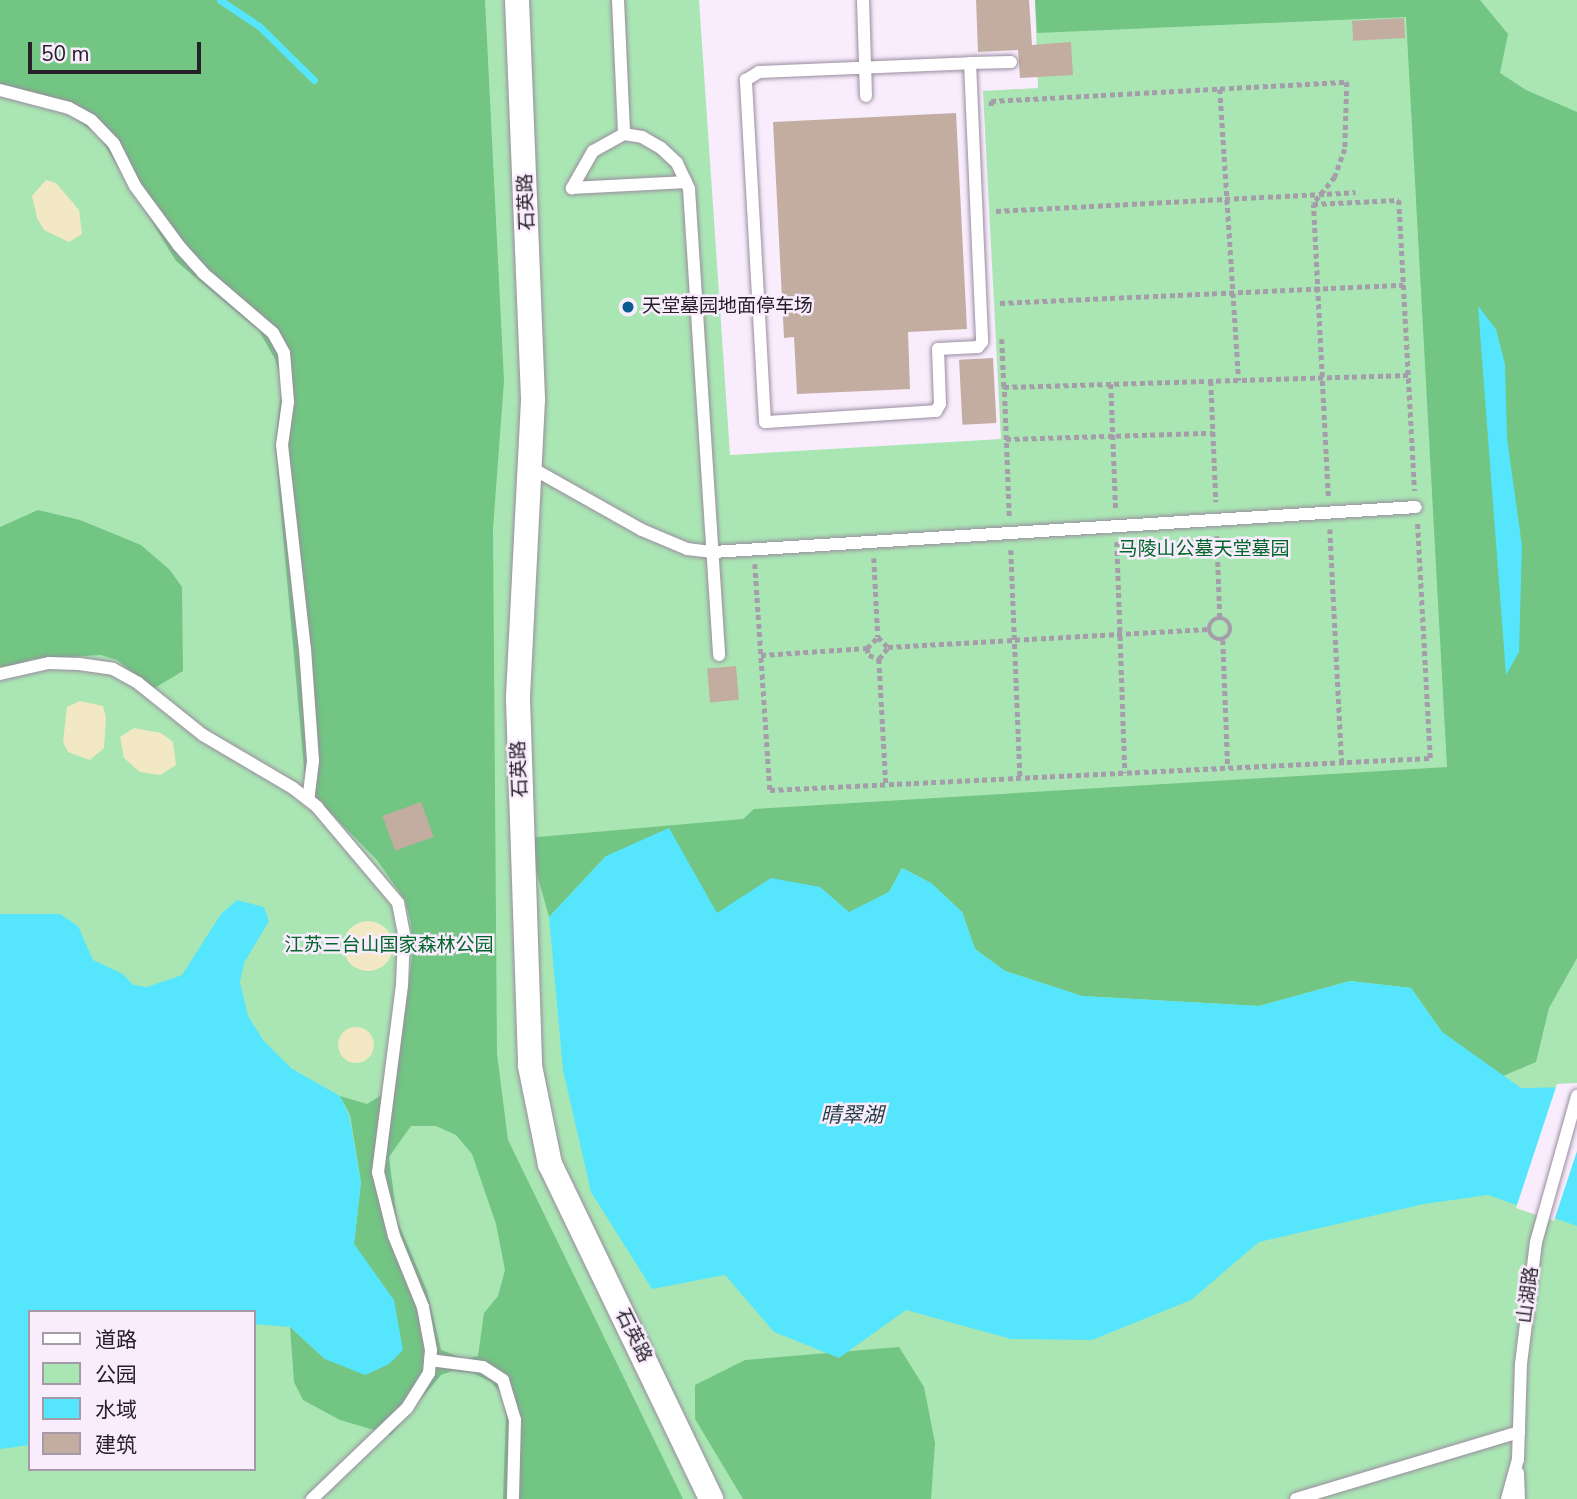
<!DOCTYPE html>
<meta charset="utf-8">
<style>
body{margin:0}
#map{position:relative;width:1577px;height:1499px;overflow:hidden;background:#f9edfd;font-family:"Nunito Sans","Noto Sans SC",sans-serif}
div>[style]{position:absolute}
.green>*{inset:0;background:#aae6b4}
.forest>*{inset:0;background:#72c583}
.sand>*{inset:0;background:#f2e8c3}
.round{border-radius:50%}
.water>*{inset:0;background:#55e5fd}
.pier>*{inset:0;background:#f9edfd}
.stream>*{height:7px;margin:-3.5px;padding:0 3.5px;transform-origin:3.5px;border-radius:3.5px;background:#55e5fd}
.building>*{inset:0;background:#c3ada0;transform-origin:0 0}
.path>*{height:4.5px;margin-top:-2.25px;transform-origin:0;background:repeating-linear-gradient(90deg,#a69daa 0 5px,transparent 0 8.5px)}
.path>.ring{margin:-2.25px;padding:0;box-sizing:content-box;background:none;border:4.5px solid #a69daa;border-radius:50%}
.roads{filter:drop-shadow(0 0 2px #9a8c9f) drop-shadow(0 0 2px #9a8c9f)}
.lane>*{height:12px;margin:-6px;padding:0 6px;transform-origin:6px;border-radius:6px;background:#fff}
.street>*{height:24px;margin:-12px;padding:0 12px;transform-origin:12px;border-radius:12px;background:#fff}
.dots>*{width:19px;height:19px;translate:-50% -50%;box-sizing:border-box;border:4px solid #f9edfd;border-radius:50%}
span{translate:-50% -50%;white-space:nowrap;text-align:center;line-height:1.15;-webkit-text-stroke:5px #f9edfd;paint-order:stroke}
.street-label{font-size:19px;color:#262128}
.poi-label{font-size:19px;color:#262128}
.left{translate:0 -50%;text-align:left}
.park-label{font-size:19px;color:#02662a}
.water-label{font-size:21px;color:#253d42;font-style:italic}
.legend{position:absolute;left:28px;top:1310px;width:228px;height:161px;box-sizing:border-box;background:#f9edfd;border:2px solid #a59ba8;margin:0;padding:9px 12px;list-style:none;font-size:21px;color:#262128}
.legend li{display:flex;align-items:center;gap:14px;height:35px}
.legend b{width:35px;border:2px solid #a59ba8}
.scale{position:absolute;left:28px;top:42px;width:173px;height:32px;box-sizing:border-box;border:4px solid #262128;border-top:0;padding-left:9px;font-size:21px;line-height:24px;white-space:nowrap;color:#262128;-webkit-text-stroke:5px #f9edfd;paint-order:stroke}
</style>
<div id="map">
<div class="green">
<i style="clip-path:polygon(evenodd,0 0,699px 0,730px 455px,1001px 439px,983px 91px,1038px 88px,1035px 0,1577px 0,1577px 1499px,0 1499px,0 0,30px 1312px,254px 1312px,254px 1469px,30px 1469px,30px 1312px)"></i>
</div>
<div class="forest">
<i style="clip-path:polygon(evenodd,0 0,485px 0,504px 381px,493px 529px,497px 1054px,508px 1140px,683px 1499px,503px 1499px,506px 1415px,502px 1395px,491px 1382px,473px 1373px,452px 1371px,441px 1375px,391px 1435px,340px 1420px,303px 1400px,294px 1382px,290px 1327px,325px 1359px,371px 1270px,354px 1244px,361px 1182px,350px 1115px,340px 1096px,367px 1104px,395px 1087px,413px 950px,411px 923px,405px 900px,377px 860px,318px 800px,305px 778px,275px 446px,282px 383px,275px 359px,259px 331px,176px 261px,99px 136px,64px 111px,0 96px,0 0,411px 1126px,436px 1126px,456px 1135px,472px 1154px,496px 1224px,505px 1270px,498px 1296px,484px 1313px,478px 1356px,465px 1359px,441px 1350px,427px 1291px,397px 1220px,389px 1157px,411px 1126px)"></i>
<i style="clip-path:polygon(1035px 0,1480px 0,1508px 34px,1500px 73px,1526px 90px,1577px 112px,1577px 958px,1549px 1008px,1536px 1062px,1503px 1076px,1442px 1032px,1411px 988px,1350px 981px,1259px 1006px,1082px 996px,1005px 971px,975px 949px,962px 912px,931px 883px,902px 868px,889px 892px,849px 913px,820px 887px,717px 913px,606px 856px,549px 917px,527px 838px,743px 819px,754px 809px,1447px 767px,1406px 17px,1037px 33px)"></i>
<i style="clip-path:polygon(38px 510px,80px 520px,141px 545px,170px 570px,182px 587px,183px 671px,153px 689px,117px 660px,101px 655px,33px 659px,0 669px,0 527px)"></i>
<i style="clip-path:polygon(899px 1347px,924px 1387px,935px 1443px,931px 1499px,743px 1499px,695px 1419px,695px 1385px,745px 1360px)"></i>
</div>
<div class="sand">
<i style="clip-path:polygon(46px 180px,56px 183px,79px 210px,82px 234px,69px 242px,44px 230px,37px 218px,32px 196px)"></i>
<i style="clip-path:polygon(80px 701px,103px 706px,106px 718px,104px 748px,90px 760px,68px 752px,63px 742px,67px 707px)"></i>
<i style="clip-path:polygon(134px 728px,161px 733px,173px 742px,176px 765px,160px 775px,140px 772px,124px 758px,120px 737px)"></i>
<i class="round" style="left:343px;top:921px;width:50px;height:50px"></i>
<i class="round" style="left:338px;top:1027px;width:36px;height:36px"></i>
</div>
<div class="water">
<i style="clip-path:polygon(1478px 306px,1496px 329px,1505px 364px,1507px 438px,1522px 546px,1519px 652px,1506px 675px)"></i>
<i style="clip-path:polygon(669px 828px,717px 913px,771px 878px,820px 887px,849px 912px,889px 892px,902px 868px,931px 883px,962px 912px,975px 949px,1005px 971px,1082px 996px,1259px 1006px,1350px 981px,1411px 988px,1442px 1032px,1521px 1088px,1577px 1087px,1577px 1226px,1488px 1195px,1424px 1204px,1259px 1242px,1191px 1300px,1092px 1340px,1011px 1339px,906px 1310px,839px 1358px,774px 1332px,725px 1275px,652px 1289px,591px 1192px,563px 1070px,549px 917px,606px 856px)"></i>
<i style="clip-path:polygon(237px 900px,264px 907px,269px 921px,244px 963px,240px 982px,248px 1016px,263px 1040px,292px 1069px,340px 1096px,349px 1115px,361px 1182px,354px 1244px,394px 1300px,403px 1350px,389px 1364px,365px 1375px,325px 1359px,290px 1327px,254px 1324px,254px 1312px,30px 1312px,30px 1445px,0 1449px,0 914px,60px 914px,78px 926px,93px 960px,123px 974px,133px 985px,147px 987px,182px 975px,221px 914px)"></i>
</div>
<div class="pier">
<i style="clip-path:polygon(1577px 1083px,1577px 1151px,1554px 1221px,1516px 1208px,1557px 1084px)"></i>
</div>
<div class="stream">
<i style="left:220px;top:0;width:47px;rotate:33.7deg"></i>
<i style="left:259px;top:26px;width:77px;rotate:44.5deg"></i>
</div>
<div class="building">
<i style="clip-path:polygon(976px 0,1029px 0,1032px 45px,1071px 42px,1073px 75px,1020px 78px,1018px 50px,978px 52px)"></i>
<i style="left:1404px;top:18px;width:20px;height:52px;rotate:87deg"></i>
<i style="clip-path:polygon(956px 113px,967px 329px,908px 332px,910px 389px,797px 394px,794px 337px,784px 338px,773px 122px)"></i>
<i style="left:993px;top:358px;width:65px;height:34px;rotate:87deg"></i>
<i style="left:736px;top:666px;width:34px;height:29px;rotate:85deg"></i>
<i style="left:421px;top:802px;width:37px;height:41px;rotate:70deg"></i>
</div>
<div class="path">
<i style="left:1220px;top:89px;width:292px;rotate:86.3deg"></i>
<i style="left:991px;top:106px;width:5px;rotate:-90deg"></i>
<i style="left:991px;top:101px;width:357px;rotate:-3.1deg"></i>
<i style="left:1347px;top:82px;width:67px;rotate:91.7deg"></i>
<i style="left:1345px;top:149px;width:30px;rotate:110deg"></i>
<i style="left:1335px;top:177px;width:35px;rotate:129deg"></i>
<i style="left:996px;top:211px;width:360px;rotate:-3deg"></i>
<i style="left:1000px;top:303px;width:404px;rotate:-2.6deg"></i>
<i style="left:1002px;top:339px;width:48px;rotate:87.6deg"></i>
<i style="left:1211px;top:381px;width:121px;rotate:87.6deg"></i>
<i style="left:1111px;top:384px;width:128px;rotate:87.8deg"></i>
<i style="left:1006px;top:439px;width:207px;rotate:-1.7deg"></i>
<i style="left:1328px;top:496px;width:292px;rotate:-92.9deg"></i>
<i style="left:1313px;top:204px;width:86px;rotate:-2.7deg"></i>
<i style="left:1399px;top:200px;width:291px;rotate:86.9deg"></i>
<i style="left:1009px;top:516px;width:129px;rotate:-92.2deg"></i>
<i style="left:1004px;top:387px;width:405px;rotate:-1.7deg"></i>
<i style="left:1330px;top:529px;width:233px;rotate:87.1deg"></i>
<i style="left:1217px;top:536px;width:81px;rotate:87.9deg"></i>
<i style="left:1117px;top:542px;width:231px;rotate:88deg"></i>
<i style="left:1011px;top:550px;width:228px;rotate:87.7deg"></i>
<i style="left:874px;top:558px;width:79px;rotate:87.1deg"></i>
<i style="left:755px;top:564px;width:226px;rotate:86.2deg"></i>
<i style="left:770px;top:790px;width:661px;rotate:-2.78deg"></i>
<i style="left:1430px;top:758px;width:237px;rotate:-93.1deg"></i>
<i class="ring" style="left:1209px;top:618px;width:17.5px;height:17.5px"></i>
<i style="left:878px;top:637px;width:14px;rotate:45deg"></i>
<i style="left:1223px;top:640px;width:128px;rotate:87.8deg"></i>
<i style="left:888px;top:647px;width:321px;rotate:-3.2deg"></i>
<i style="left:867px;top:648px;width:7px;rotate:74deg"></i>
<i style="left:869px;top:655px;width:11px;rotate:22deg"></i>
<i style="left:867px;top:648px;width:16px;rotate:-45deg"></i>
<i style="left:761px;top:655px;width:106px;rotate:-3.8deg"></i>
<i style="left:879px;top:659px;width:126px;rotate:86.8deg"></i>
<i style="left:879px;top:659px;width:15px;rotate:-53deg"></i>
</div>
<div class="roads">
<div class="lane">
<i style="left:618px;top:0;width:134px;rotate:87.4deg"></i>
<i style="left:624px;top:134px;width:18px;rotate:9deg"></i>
<i style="left:642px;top:137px;width:22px;rotate:30deg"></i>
<i style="left:661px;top:148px;width:22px;rotate:43deg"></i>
<i style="left:677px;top:163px;width:29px;rotate:65deg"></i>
<i style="left:689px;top:189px;width:467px;rotate:86.3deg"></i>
<i style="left:863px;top:0;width:96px;rotate:88.2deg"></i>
<i style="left:970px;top:63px;width:279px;rotate:87.5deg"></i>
<i style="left:982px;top:342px;width:6px;rotate:129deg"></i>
<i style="left:978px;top:347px;width:40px;rotate:177.1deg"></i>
<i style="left:938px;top:349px;width:55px;rotate:87.9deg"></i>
<i style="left:940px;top:404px;width:8px;rotate:120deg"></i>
<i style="left:936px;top:411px;width:171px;rotate:176.3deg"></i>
<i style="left:765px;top:422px;width:343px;rotate:-93.2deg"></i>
<i style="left:746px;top:80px;width:15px;rotate:-32deg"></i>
<i style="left:759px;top:72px;width:211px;rotate:-2.4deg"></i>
<i style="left:970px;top:63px;width:41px;rotate:-1.4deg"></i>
<i style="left:0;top:90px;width:71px;rotate:14.6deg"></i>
<i style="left:69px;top:108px;width:25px;rotate:29deg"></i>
<i style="left:91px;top:120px;width:33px;rotate:46deg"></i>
<i style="left:114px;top:144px;width:47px;rotate:63.4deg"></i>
<i style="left:135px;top:186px;width:74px;rotate:53.7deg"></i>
<i style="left:179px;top:246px;width:36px;rotate:48deg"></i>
<i style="left:203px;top:273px;width:92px;rotate:40.6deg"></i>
<i style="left:273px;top:333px;width:23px;rotate:61deg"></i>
<i style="left:284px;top:353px;width:49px;rotate:85.3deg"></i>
<i style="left:288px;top:402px;width:43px;rotate:97.9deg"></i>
<i style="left:282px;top:445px;width:205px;rotate:83.6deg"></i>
<i style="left:305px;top:649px;width:112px;rotate:85.9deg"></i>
<i style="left:313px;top:761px;width:39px;rotate:97deg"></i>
<i style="left:624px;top:134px;width:35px;rotate:151deg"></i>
<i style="left:593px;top:151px;width:43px;rotate:119.6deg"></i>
<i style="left:572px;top:188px;width:114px;rotate:-3deg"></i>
<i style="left:530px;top:467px;width:129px;rotate:29.4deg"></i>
<i style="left:642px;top:530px;width:49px;rotate:22.9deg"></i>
<i style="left:687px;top:549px;width:26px;rotate:7deg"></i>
<i style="left:713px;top:552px;width:704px;rotate:-3.66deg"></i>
<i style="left:0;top:674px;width:50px;rotate:-12.7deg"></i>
<i style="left:49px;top:663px;width:30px;rotate:2deg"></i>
<i style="left:79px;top:664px;width:34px;rotate:8deg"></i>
<i style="left:113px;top:669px;width:29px;rotate:29deg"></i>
<i style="left:138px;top:683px;width:83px;rotate:38.7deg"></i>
<i style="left:203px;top:735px;width:104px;rotate:30.5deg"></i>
<i style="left:293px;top:788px;width:31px;rotate:38deg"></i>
<i style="left:317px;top:807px;width:126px;rotate:49.8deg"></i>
<i style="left:398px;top:903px;width:32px;rotate:79deg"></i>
<i style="left:404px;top:934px;width:51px;rotate:92.2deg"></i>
<i style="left:402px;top:985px;width:189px;rotate:97.3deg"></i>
<i style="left:378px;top:1172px;width:66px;rotate:76deg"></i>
<i style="left:394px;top:1236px;width:77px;rotate:67.8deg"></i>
<i style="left:423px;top:1307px;width:44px;rotate:79.5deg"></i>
<i style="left:431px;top:1350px;width:23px;rotate:95deg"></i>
<i style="left:429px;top:1373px;width:41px;rotate:122.2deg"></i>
<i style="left:407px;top:1408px;width:132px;rotate:136.2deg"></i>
<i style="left:430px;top:1360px;width:53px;rotate:7.5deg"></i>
<i style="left:483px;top:1367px;width:24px;rotate:33deg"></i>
<i style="left:503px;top:1380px;width:42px;rotate:73.3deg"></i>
<i style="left:515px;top:1420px;width:79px;rotate:91.5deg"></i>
<i style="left:1518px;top:1473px;width:26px;rotate:88deg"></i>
<i style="left:1296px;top:1499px;width:233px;rotate:-16.7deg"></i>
<i style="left:1507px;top:1499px;width:41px;rotate:-74.6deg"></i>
<i style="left:1518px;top:1459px;width:95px;rotate:-88.2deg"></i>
<i style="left:1521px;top:1364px;width:123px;rotate:-83deg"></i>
<i style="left:1536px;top:1242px;width:152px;rotate:-74.3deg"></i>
</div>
<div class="street">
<i style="left:517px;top:0;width:400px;rotate:87.7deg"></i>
<i style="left:533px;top:400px;width:300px;rotate:92.9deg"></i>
<i style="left:518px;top:700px;width:366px;rotate:88.1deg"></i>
<i style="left:530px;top:1066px;width:100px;rotate:78.5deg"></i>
<i style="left:550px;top:1164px;width:372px;rotate:64.3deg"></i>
</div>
</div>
<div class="dots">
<i style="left:628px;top:307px;background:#0b5d8f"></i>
</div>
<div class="street-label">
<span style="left:527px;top:202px;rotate:-92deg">石英路</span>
<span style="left:520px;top:769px;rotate:-92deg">石英路</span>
<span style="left:1529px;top:1295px;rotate:-83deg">山湖路</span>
<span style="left:633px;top:1336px;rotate:64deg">石英路</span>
</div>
<div class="poi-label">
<span class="left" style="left:642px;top:307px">天堂墓园地面停车场</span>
</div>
<div class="park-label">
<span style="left:1204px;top:550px">马陵山公墓天堂墓园</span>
<span style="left:389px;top:946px">江苏三台山国家森林公园</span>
</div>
<div class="water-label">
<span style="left:852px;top:1115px">晴翠湖</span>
</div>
<ul class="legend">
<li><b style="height:9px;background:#fff"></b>道路</li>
<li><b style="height:19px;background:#aae6b4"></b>公园</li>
<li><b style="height:19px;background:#55e5fd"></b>水域</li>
<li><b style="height:19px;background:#c3ada0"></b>建筑</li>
</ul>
<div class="scale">50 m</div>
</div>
